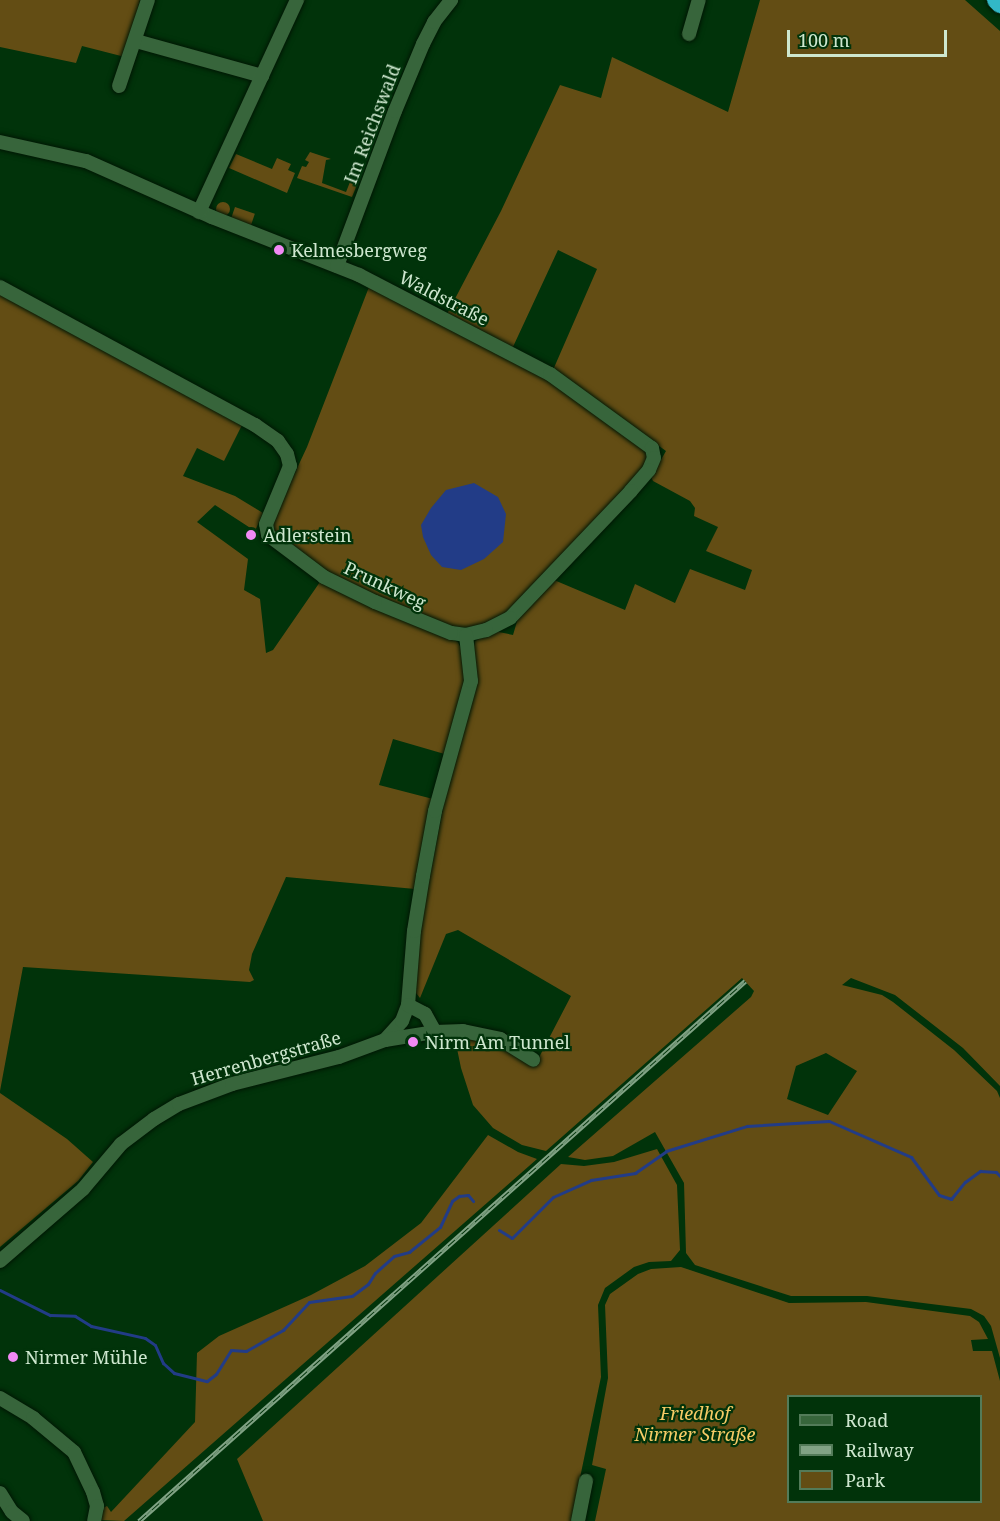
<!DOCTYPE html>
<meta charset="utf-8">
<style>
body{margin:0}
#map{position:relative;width:1000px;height:1521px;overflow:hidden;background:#01330a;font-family:"Noto Serif",serif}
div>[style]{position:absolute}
.green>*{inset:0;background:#634d14;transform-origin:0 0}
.round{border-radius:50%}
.water>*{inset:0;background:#223c87}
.stream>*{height:3px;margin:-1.5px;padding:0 1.5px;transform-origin:1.5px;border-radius:1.5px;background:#223c87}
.roads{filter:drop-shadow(0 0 2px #011704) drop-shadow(0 0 2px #011704)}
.minor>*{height:14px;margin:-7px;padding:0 7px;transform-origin:7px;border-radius:7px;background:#37653b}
.highway>*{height:18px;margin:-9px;padding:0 9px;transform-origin:9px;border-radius:9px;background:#32b8c7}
.rail>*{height:5px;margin-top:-2.5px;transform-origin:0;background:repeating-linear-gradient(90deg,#01330a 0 9px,#81a385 0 18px);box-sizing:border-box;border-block:2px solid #81a385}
.dots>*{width:16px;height:16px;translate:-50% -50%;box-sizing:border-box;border:3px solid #01330a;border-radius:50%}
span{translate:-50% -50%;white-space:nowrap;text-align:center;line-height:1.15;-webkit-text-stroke:4.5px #01330a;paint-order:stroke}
.street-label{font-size:18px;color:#cee7cf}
.poi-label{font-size:18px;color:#cee7cf}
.left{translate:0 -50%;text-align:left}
.park-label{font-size:18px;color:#f6cb66;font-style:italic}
.legend{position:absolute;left:787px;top:1395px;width:195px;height:108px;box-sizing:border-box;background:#01330a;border:2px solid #537b59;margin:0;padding:8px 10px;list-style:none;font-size:18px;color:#cee7cf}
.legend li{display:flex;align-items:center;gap:12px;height:30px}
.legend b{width:30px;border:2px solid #537b59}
.scale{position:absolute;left:787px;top:30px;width:160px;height:27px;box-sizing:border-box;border:3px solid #cee7cf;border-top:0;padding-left:8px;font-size:18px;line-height:21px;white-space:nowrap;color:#cee7cf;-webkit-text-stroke:4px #01330a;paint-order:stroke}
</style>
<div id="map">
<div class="green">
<i style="clip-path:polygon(0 0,140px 0,125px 57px,82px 46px,76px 63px,0 47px)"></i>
<i style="clip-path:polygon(evenodd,760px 0,965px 0,1000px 31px,1000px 1086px,963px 1048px,895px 995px,851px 978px,842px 985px,882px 995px,893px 1002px,954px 1050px,997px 1091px,1000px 1098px,1000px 1358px,991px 1326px,984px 1316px,971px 1309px,867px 1296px,791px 1296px,695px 1265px,686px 1253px,684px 1183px,655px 1132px,613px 1156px,585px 1160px,568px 1157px,751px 997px,754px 991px,742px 978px,546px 1151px,522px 1145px,493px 1128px,473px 1105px,461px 1068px,455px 1039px,457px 1035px,499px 1044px,534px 1067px,571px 996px,458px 930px,446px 934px,420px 998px,416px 993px,415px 980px,419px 933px,475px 641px,494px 631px,513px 635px,518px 618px,554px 580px,625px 610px,635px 584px,675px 603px,690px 569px,745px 590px,752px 570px,706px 551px,718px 527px,694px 516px,695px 508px,690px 501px,653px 481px,651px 477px,666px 451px,553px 370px,597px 269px,558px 250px,512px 349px,447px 314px,501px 211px,560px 85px,601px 98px,612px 57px,728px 112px,760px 0,826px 1053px,857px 1071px,828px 1115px,787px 1099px,796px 1066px,826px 1053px)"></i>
<i style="clip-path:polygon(310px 152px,331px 159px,326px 160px,322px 183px,346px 192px,350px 182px,357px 185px,352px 197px,297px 178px,302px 166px,306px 167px,309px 162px,305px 160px)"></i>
<i style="clip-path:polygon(236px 154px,272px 169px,277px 158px,291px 164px,288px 170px,295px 173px,287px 193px,229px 168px)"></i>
<i class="round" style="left:216px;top:202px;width:14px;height:14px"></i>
<i style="left:235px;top:207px;width:21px;height:13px;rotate:19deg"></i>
<i style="clip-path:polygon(369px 287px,548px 377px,649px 451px,645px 468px,506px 615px,485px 624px,467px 628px,451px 627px,416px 616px,324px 572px,272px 532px,271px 524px,307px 447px)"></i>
<i style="clip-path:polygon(0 292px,243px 423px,224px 461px,197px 448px,183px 476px,235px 496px,263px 513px,255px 531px,215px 505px,197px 522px,248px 559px,244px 590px,260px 599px,266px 653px,273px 650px,322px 579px,458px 642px,463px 653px,466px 683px,448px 755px,393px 739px,379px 785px,433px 799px,415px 889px,286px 877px,252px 954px,249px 970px,254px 980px,250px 982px,23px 967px,0 1091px)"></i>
<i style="clip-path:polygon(0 1093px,67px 1139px,93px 1162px,78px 1181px,0 1247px)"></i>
<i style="clip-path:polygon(488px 1135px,518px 1152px,537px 1159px,124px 1521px,99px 1520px,103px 1508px,107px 1506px,111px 1512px,195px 1422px,197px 1353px,219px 1336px,311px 1295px,365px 1266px,421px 1223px)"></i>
<i style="clip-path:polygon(657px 1149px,677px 1185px,680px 1250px,671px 1261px,649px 1262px,634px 1267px,605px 1288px,598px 1305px,601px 1377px,571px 1521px,263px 1521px,237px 1459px,561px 1164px,584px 1166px,614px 1162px)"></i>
<i style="clip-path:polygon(evenodd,681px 1267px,789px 1303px,866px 1302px,970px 1316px,979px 1322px,988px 1339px,971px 1340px,973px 1351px,992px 1351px,1000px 1381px,1000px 1521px,595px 1521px,606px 1469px,592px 1465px,608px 1378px,605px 1305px,610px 1294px,638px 1274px,651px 1269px,681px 1267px,788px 1396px,980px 1396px,980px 1502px,788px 1502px,788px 1396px)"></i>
</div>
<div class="water">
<i style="clip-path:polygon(474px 483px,498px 497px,506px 514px,503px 542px,484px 559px,461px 570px,442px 567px,431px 555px,423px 537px,421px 525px,431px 508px,446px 490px)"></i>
</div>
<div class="stream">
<i style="left:499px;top:1230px;width:15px;rotate:32deg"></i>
<i style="left:512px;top:1238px;width:58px;rotate:-45deg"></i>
<i style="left:553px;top:1197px;width:42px;rotate:-24.1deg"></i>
<i style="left:591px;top:1180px;width:45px;rotate:-9deg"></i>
<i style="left:635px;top:1173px;width:38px;rotate:-35deg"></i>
<i style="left:666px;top:1151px;width:85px;rotate:-17.2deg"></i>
<i style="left:747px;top:1126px;width:82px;rotate:-3.5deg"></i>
<i style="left:829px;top:1121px;width:90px;rotate:23.7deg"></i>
<i style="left:911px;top:1157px;width:47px;rotate:53.6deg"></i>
<i style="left:939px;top:1195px;width:13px;rotate:18deg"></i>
<i style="left:951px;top:1199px;width:22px;rotate:-51deg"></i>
<i style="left:965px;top:1182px;width:19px;rotate:-36deg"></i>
<i style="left:980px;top:1171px;width:16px;rotate:4deg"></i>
<i style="left:996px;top:1172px;width:6px;rotate:45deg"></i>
<i style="left:0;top:1290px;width:56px;rotate:26.6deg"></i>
<i style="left:50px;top:1315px;width:25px;rotate:2deg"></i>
<i style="left:75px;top:1316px;width:19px;rotate:32deg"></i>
<i style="left:91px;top:1326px;width:55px;rotate:12.5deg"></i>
<i style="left:145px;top:1338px;width:12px;rotate:35deg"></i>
<i style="left:155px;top:1345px;width:20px;rotate:66deg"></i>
<i style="left:163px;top:1363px;width:15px;rotate:42deg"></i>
<i style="left:174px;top:1373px;width:34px;rotate:14deg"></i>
<i style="left:207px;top:1381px;width:11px;rotate:-38deg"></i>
<i style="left:216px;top:1374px;width:28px;rotate:-58deg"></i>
<i style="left:231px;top:1350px;width:15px;rotate:4deg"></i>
<i style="left:246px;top:1351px;width:43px;rotate:-29.6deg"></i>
<i style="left:283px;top:1330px;width:38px;rotate:-47deg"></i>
<i style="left:309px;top:1302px;width:43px;rotate:-7.9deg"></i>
<i style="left:352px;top:1296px;width:20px;rotate:-37deg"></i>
<i style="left:368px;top:1284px;width:13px;rotate:-58deg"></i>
<i style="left:375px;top:1273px;width:25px;rotate:-42deg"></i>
<i style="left:394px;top:1256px;width:16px;rotate:-15deg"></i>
<i style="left:409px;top:1252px;width:40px;rotate:-39deg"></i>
<i style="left:440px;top:1227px;width:29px;rotate:-65deg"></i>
<i style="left:452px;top:1201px;width:9px;rotate:-36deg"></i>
<i style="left:459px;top:1196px;width:9px;rotate:-6deg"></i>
<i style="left:468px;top:1195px;width:8px;rotate:50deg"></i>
</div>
<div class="roads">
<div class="minor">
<i style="left:689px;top:34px;width:35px;rotate:-74deg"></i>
<i style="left:136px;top:41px;width:131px;rotate:15.5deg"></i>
<i style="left:119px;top:86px;width:91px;rotate:-71.4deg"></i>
<i style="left:0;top:142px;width:88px;rotate:12.5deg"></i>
<i style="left:86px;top:161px;width:138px;rotate:24deg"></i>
<i style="left:212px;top:217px;width:158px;rotate:21.5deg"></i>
<i style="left:359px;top:275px;width:215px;rotate:27.4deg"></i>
<i style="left:550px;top:374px;width:126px;rotate:36deg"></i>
<i style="left:652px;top:448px;width:10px;rotate:79deg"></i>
<i style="left:654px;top:458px;width:13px;rotate:113deg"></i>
<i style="left:649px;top:470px;width:28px;rotate:131deg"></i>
<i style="left:631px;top:491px;width:175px;rotate:133.6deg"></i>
<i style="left:510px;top:618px;width:27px;rotate:153deg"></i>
<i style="left:486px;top:630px;width:21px;rotate:166deg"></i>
<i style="left:466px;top:635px;width:15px;rotate:-172deg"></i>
<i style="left:451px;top:633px;width:82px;rotate:-157.8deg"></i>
<i style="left:375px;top:602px;width:57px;rotate:-153.9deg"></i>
<i style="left:324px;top:577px;width:70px;rotate:-143.1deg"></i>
<i style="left:268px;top:535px;width:11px;rotate:-100deg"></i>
<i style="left:266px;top:524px;width:63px;rotate:-67.5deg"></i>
<i style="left:290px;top:466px;width:12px;rotate:-104deg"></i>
<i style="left:287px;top:454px;width:16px;rotate:-125deg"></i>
<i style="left:278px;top:441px;width:28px;rotate:-145deg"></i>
<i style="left:255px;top:425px;width:290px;rotate:-151.6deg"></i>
<i style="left:199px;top:212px;width:234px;rotate:-65.2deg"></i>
<i style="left:337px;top:266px;width:165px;rotate:-69.5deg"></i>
<i style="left:395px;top:111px;width:73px;rotate:-67.3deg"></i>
<i style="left:423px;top:44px;width:25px;rotate:-63deg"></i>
<i style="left:434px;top:22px;width:28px;rotate:-52deg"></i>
<i style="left:435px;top:1032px;width:28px;rotate:-2deg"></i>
<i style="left:463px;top:1031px;width:38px;rotate:12deg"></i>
<i style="left:500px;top:1039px;width:39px;rotate:32deg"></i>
<i style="left:385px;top:1040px;width:25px;rotate:-48deg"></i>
<i style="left:402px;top:1021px;width:17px;rotate:-69deg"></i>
<i style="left:408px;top:1005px;width:74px;rotate:-85.4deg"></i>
<i style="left:414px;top:931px;width:56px;rotate:-80.7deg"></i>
<i style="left:423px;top:876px;width:66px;rotate:-79.5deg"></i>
<i style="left:435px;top:811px;width:135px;rotate:-74.5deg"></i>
<i style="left:471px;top:681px;width:46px;rotate:-96.2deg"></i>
<i style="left:0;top:1261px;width:110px;rotate:-40.9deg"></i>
<i style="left:83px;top:1189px;width:59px;rotate:-49.8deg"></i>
<i style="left:121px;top:1144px;width:41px;rotate:-37.1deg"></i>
<i style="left:154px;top:1119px;width:29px;rotate:-31deg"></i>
<i style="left:179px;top:1104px;width:57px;rotate:-20.7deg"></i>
<i style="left:232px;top:1084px;width:110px;rotate:-14.2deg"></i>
<i style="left:339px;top:1057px;width:49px;rotate:-20.3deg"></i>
<i style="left:385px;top:1040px;width:51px;rotate:-9.1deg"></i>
<i style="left:435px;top:1032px;width:21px;rotate:-119deg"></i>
<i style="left:425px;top:1014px;width:19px;rotate:-152deg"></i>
<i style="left:0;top:1398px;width:39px;rotate:31deg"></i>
<i style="left:33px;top:1418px;width:53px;rotate:39.7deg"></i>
<i style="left:74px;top:1452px;width:44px;rotate:64.6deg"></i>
<i style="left:93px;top:1492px;width:15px;rotate:74deg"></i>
<i style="left:97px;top:1506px;width:15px;rotate:101deg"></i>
<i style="left:0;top:1493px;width:22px;rotate:58deg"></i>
<i style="left:12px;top:1512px;width:14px;rotate:39deg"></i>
<i style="left:578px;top:1521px;width:41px;rotate:-78.7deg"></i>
</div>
<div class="highway">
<i style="left:996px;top:0;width:6px;rotate:45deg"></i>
</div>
</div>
<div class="rail">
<i style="left:139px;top:1521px;width:812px;rotate:-41.7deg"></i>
</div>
<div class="dots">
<i style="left:279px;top:250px;background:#f18af4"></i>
<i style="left:251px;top:535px;background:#f18af4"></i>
<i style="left:413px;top:1042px;background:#f18af4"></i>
<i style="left:13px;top:1357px;background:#f18af4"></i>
</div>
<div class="street-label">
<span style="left:372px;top:124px;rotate:-69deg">Im Reichswald</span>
<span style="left:444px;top:298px;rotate:27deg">Waldstraße</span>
<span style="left:385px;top:585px;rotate:25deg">Prunkweg</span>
<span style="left:266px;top:1058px;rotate:-16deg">Herrenbergstraße</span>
</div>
<div class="poi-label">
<span class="left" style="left:291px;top:250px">Kelmesbergweg</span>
<span class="left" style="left:263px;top:535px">Adlerstein</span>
<span class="left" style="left:425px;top:1042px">Nirm Am Tunnel</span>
<span class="left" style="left:25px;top:1357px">Nirmer Mühle</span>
</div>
<div class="park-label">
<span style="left:695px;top:1424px">Friedhof<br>Nirmer Straße</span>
</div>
<ul class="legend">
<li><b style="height:8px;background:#37653b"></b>Road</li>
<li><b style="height:8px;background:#81a385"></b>Railway</li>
<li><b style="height:16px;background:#634d14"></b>Park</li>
</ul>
<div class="scale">100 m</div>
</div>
